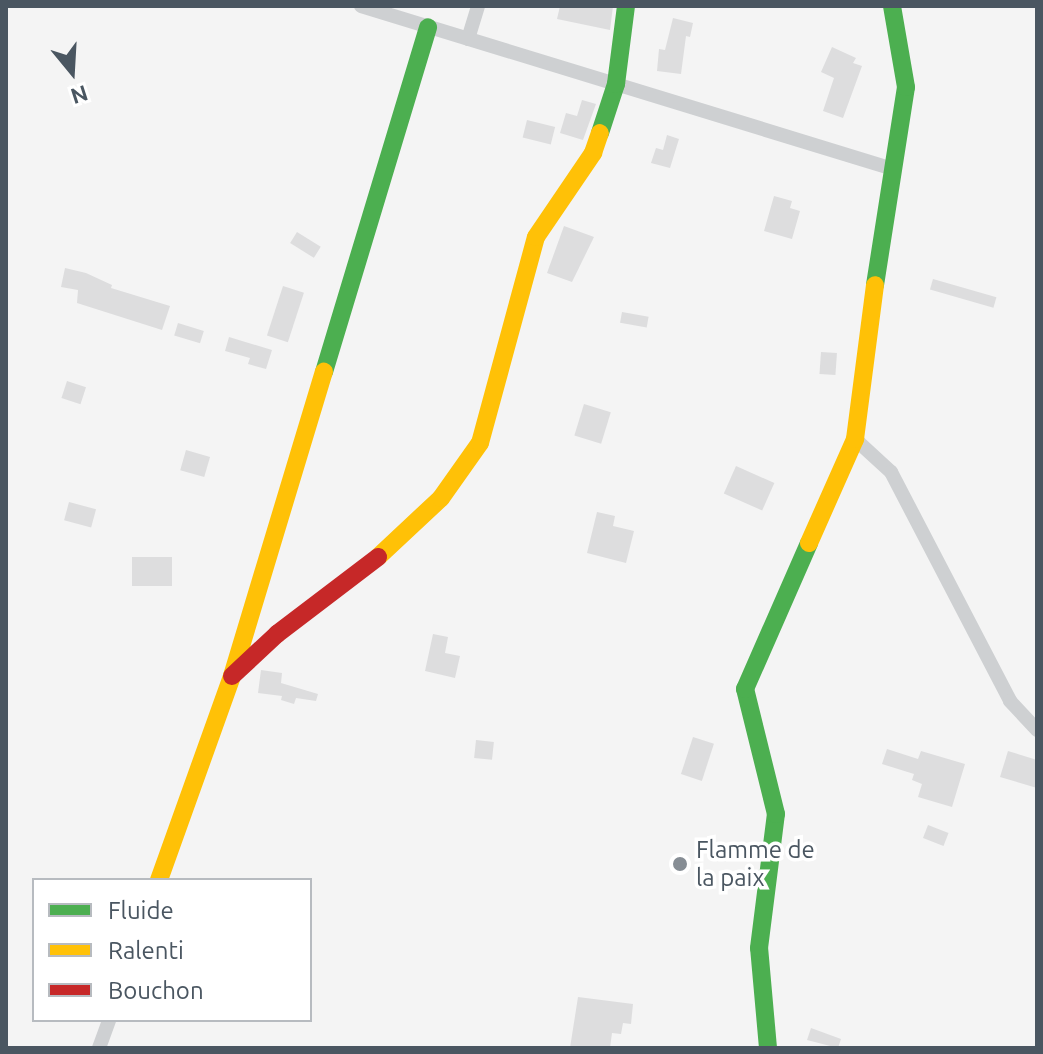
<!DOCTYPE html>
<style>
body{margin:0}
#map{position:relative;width:1043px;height:1054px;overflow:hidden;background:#f4f4f4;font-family:Ubuntu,sans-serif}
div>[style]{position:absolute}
.building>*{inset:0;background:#ddddde;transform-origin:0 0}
.street>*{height:14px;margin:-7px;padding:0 7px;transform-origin:7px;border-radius:7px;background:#ced0d2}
.fast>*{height:18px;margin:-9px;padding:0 9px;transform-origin:9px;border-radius:9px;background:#4caf50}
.slow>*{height:18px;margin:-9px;padding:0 9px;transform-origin:9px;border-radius:9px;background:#ffc107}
.jam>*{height:18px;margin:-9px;padding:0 9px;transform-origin:9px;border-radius:9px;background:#c62828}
.dots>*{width:22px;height:22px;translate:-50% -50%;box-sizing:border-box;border:4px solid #fff;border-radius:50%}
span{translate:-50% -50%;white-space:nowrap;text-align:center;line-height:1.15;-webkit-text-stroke:7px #fff;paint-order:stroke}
.poi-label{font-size:24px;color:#4a5661}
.left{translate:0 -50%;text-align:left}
.frame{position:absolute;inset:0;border:8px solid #4a5661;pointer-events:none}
.legend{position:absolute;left:32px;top:878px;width:280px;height:144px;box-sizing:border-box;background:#fff;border:2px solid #b7bbc0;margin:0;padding:10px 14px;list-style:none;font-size:24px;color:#4a5661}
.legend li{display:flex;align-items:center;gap:16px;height:40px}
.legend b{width:40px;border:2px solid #b7bbc0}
.north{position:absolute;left:32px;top:32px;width:80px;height:80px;-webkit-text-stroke:6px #fff;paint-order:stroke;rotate:162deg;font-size:22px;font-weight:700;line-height:32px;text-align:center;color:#4a5661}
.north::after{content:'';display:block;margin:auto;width:28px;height:36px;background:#4a5661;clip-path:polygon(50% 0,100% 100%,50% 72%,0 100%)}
</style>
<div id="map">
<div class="building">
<i style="clip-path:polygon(560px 6px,613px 6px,610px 30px,557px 19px)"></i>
<i style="clip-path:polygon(673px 18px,693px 23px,690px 37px,686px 36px,681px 74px,657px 71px,659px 49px,665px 50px)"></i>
<i style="clip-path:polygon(832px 47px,856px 58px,853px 63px,862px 66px,843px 118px,823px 111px,834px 78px,821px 72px)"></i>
<i style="clip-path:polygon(582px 100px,596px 104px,583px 140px,560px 133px,566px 113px,577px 116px)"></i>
<i style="left:527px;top:120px;width:29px;height:18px;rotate:14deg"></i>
<i style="clip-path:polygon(667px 135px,679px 139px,670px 168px,651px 163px,656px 148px,663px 150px)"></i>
<i style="clip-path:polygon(774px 196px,792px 201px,790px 208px,800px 211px,792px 239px,764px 231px)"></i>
<i style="clip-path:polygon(564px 226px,594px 237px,572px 282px,547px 273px)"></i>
<i style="left:297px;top:232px;width:28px;height:13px;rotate:32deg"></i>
<i style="clip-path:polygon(65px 268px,86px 273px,112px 285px,111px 288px,170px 306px,162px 330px,77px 303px,78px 290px,61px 287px)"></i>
<i style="left:933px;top:279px;width:66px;height:11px;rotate:16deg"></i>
<i style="left:283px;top:286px;width:22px;height:52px;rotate:18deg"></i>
<i style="left:622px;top:312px;width:27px;height:11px;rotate:10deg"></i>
<i style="left:178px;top:323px;width:27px;height:13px;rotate:17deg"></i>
<i style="clip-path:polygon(229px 337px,272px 350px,266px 369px,248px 364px,250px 358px,225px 351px)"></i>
<i style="left:821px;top:352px;width:16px;height:22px;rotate:4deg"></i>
<i style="left:67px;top:381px;width:20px;height:18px;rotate:18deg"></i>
<i style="left:584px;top:404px;width:28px;height:33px;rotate:17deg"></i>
<i style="left:186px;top:450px;width:25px;height:21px;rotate:16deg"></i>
<i style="left:736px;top:466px;width:42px;height:30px;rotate:24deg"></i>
<i style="left:69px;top:502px;width:28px;height:19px;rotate:15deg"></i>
<i style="clip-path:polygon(597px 512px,615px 516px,613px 526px,634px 531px,626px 563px,587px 553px)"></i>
<i style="left:172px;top:557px;width:29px;height:40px;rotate:90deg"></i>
<i style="clip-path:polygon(433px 634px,448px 637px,445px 653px,460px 656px,455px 678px,425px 671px)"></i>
<i style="clip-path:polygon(261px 670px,282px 673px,281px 683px,318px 694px,316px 701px,296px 698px,294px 704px,281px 700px,282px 696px,258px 693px)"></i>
<i style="left:693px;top:737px;width:22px;height:39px;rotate:18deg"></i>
<i style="left:476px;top:740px;width:18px;height:18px;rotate:6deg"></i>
<i style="clip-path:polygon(887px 749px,918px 759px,921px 751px,965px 764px,952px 807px,918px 797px,922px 784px,912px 780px,914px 774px,882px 764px)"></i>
<i style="clip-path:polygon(1008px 751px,1037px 760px,1037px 788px,1000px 777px)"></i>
<i style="left:928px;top:825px;width:22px;height:14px;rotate:21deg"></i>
<i style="clip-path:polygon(578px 997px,633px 1004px,631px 1024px,623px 1023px,621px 1034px,612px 1033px,610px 1048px,570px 1048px)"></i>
<i style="clip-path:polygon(811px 1028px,841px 1039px,838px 1048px,807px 1040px)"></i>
</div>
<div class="street">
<i style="left:361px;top:6px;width:556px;rotate:17.03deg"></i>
<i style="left:468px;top:39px;width:34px;rotate:-73deg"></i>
<i style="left:855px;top:439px;width:49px;rotate:42.5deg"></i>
<i style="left:891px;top:472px;width:258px;rotate:62.5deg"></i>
<i style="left:1010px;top:701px;width:40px;rotate:47deg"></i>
<i style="left:99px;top:1048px;width:30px;rotate:-70deg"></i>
</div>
<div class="fast">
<i style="left:600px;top:133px;width:52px;rotate:-71.9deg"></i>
<i style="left:616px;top:84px;width:79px;rotate:-82.7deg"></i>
<i style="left:875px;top:285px;width:200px;rotate:-81.1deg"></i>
<i style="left:906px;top:87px;width:82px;rotate:-99.8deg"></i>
<i style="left:324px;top:372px;width:360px;rotate:-73.2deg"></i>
<i style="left:768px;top:1048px;width:100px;rotate:-95.1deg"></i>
<i style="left:759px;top:948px;width:135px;rotate:-82.8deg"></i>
<i style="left:776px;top:814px;width:129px;rotate:-103.9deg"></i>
<i style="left:745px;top:689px;width:159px;rotate:-66.3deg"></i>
</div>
<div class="slow">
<i style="left:809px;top:543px;width:114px;rotate:-66.1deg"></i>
<i style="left:855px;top:439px;width:155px;rotate:-82.6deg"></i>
<i style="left:378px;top:557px;width:86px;rotate:-43.1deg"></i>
<i style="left:441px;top:498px;width:67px;rotate:-54.7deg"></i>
<i style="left:480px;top:443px;width:213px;rotate:-74.8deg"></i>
<i style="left:536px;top:237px;width:102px;rotate:-55.8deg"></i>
<i style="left:593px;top:153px;width:21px;rotate:-71deg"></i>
<i style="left:159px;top:880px;width:217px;rotate:-70.3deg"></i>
<i style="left:232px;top:676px;width:318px;rotate:-73.2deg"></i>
</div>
<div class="jam">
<i style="left:232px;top:676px;width:62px;rotate:-43deg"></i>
<i style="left:277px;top:634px;width:127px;rotate:-37.3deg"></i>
</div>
<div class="dots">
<i style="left:680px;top:864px;background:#868d94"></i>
</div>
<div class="poi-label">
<span class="left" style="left:696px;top:864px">Flamme de<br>la paix</span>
</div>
<div class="frame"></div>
<ul class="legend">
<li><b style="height:10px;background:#4caf50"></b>Fluide</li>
<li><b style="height:10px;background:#ffc107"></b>Ralenti</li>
<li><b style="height:10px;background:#c62828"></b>Bouchon</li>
</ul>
<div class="north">N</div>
</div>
